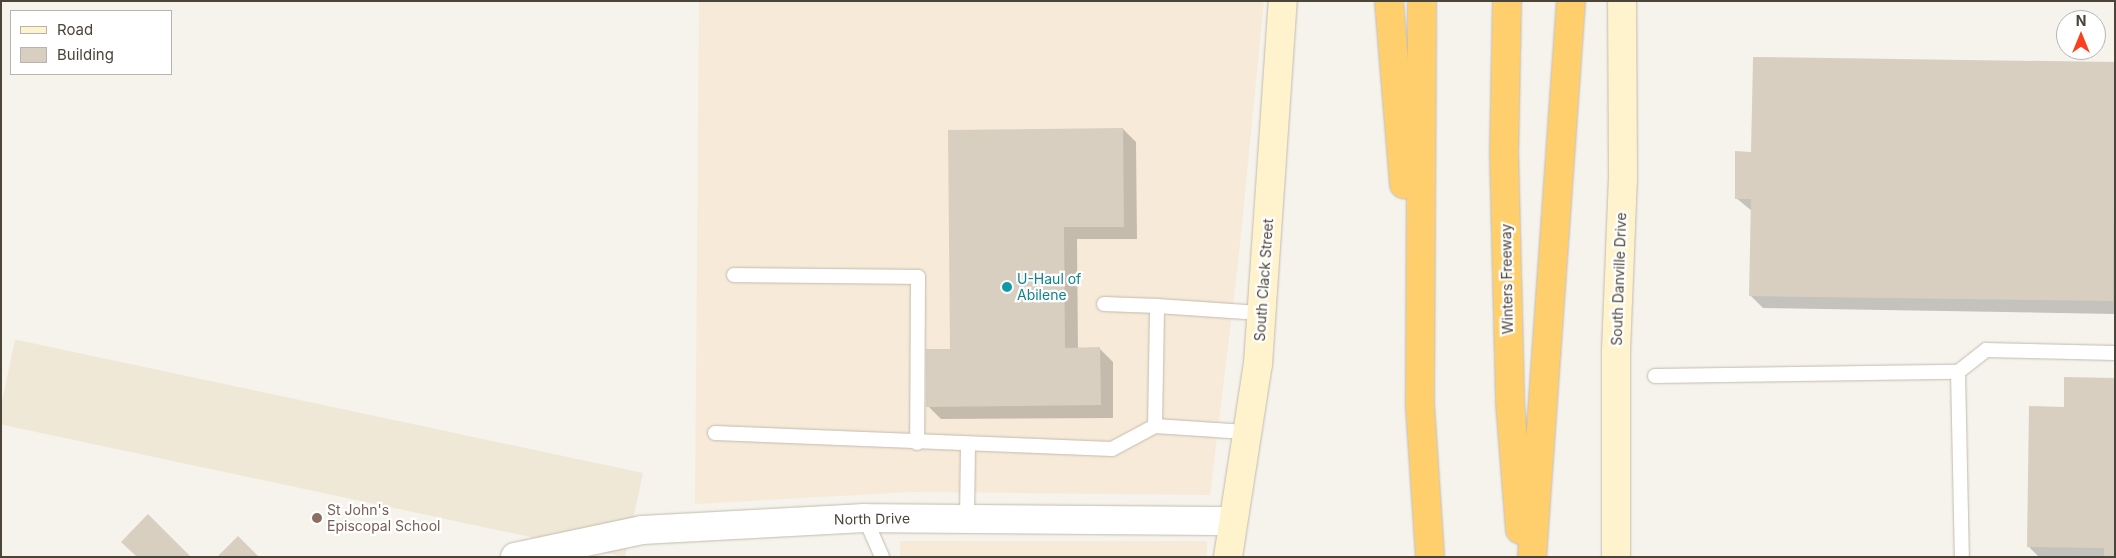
<!DOCTYPE html>
<style>
body{margin:0}
#map{position:relative;width:2116px;height:558px;overflow:hidden;background:#f6f3ec;font-family:Inter,sans-serif}
div>[style]{position:absolute}
.commercial>*{inset:0;background:#f7ead8;transform-origin:0 0}
.education>*{inset:0;background:#efe8d6;transform-origin:0 0}
.shadow>*{inset:0;background:#0003}
.building>*{inset:0;background:#d8cfc1}
.roads{filter:drop-shadow(0 0 1px #c2bbae) drop-shadow(0 0 1px #c2bbae)}
.service>*{height:14px;margin:-7px;padding:0 7px;transform-origin:7px;border-radius:7px;background:#fff}
.minor>*{height:28px;margin:-14px;padding:0 14px;transform-origin:14px;border-radius:14px;background:#fff}
.secondary>*{height:28px;margin:-14px;padding:0 14px;transform-origin:14px;border-radius:14px;background:#fff3cd}
.motorway>*{height:28px;margin:-14px;padding:0 14px;transform-origin:14px;border-radius:14px;background:#ffcf6e}
.dots>*{width:14px;height:14px;translate:-50% -50%;box-sizing:border-box;border:2px solid #fff;border-radius:50%}
span{translate:-50% -50%;white-space:nowrap;text-align:center;line-height:1.15;-webkit-text-stroke:4.5px #fff;paint-order:stroke}
.culture-label{font-size:14px;color:#0d838f}
.left{translate:0 -50%;text-align:left}
.street-label{font-size:14px;color:#4b4439}
.education-label{font-size:14px;color:#785e54}
.frame{position:absolute;inset:0;border:2px solid #4b4439;pointer-events:none}
.legend{position:absolute;left:10px;top:10px;width:162px;height:65px;box-sizing:border-box;background:#fff;border:1px solid #b7b4b0;margin:0;padding:6px 9px;list-style:none;font-size:15px;color:#4b4439}
.legend li{display:flex;align-items:center;gap:10px;height:25px}
.legend b{width:25px;border:1px solid #b7b4b0}
.north{position:absolute;left:2056px;top:10px;width:50px;height:50px;box-sizing:border-box;background:#fff;border:1px solid #b7b4b0;border-radius:50%;rotate:0deg;font-size:14px;font-weight:700;line-height:20px;text-align:center;color:#4b4439}
.north::after{content:'';display:block;margin:auto;width:18px;height:22px;background:#fc3f1d;clip-path:polygon(50% 0,100% 100%,50% 72%,0 100%)}
</style>
<div id="map">
<div class="commercial">
<i style="clip-path:polygon(699px 1px,1264px 1px,1238px 264px,1210px 495px,911px 492px,695px 504px)"></i>
<i style="left:900px;top:541px;width:307px;height:16px"></i>
</div>
<div class="education">
<i style="left:643px;top:473px;width:86px;height:642px;rotate:102deg"></i>
</div>
<div class="shadow">
<i style="clip-path:polygon(2115px 63px,2115px 314px,1763px 308px,1750px 295px,1752px 211px,1736px 198px,1753px 153px)"></i>
<i style="clip-path:polygon(1123px 129px,1136px 142px,1137px 239px,1077px 239px,1078px 349px,1100px 349px,1113px 362px,1113px 418px,941px 419px,928px 406px,952px 350px)"></i>
<i style="clip-path:polygon(2065px 408px,2115px 557px,2039px 557px,2028px 546px)"></i>
</div>
<div class="building">
<i style="clip-path:polygon(1753px 57px,2115px 62px,2113px 301px,1749px 296px,1751px 199px,1735px 199px,1735px 151px,1751px 152px)"></i>
<i style="clip-path:polygon(1123px 128px,1124px 227px,1064px 227px,1065px 348px,1100px 347px,1101px 405px,926px 407px,926px 349px,950px 349px,948px 130px)"></i>
<i style="clip-path:polygon(2064px 377px,2115px 378px,2115px 557px,2104px 557px,2104px 548px,2027px 547px,2029px 406px,2064px 407px)"></i>
<i style="clip-path:polygon(148px 514px,191px 557px,137px 557px,121px 542px)"></i>
<i style="clip-path:polygon(238px 536px,259px 557px,217px 557px)"></i>
</div>
<div class="roads">
<div class="service">
<i style="left:734px;top:275px;width:184px;rotate:0.6deg"></i>
<i style="left:918px;top:277px;width:166px;rotate:90.3deg"></i>
<i style="left:1104px;top:304px;width:53px;rotate:2.2deg"></i>
<i style="left:1958px;top:372px;width:36px;rotate:-38deg"></i>
<i style="left:1986px;top:350px;width:129px;rotate:1.3deg"></i>
<i style="left:1655px;top:376px;width:303px;rotate:-0.8deg"></i>
<i style="left:1958px;top:372px;width:185px;rotate:88.8deg"></i>
<i style="left:1155px;top:426px;width:91px;rotate:3.8deg"></i>
<i style="left:715px;top:433px;width:397px;rotate:2.3deg"></i>
<i style="left:1112px;top:449px;width:49px;rotate:-28.1deg"></i>
<i style="left:1155px;top:426px;width:120px;rotate:-89deg"></i>
<i style="left:1157px;top:306px;width:104px;rotate:3.9deg"></i>
<i style="left:865px;top:518px;width:43px;rotate:66.4deg"></i>
<i style="left:967px;top:518px;width:73px;rotate:-89.2deg"></i>
</div>
<div class="minor">
<i style="left:515px;top:557px;width:130px;rotate:-12deg"></i>
<i style="left:642px;top:530px;width:223px;rotate:-3.1deg"></i>
<i style="left:865px;top:518px;width:368px;rotate:0.5deg"></i>
</div>
<div class="secondary">
<i style="left:1228px;top:557px;width:195px;rotate:-81.2deg"></i>
<i style="left:1258px;top:364px;width:364px;rotate:-86.1deg"></i>
<i style="left:1616px;top:557px;width:206px;rotate:-90deg"></i>
<i style="left:1616px;top:351px;width:171px;rotate:-87.7deg"></i>
<i style="left:1623px;top:180px;width:179px;rotate:-90.3deg"></i>
</div>
<div class="motorway">
<i style="left:1389px;top:1px;width:184px;rotate:85.3deg"></i>
<i style="left:1422px;top:1px;width:405px;rotate:90.3deg"></i>
<i style="left:1420px;top:406px;width:151px;rotate:86.2deg"></i>
<i style="left:1507px;top:1px;width:150px;rotate:91.1deg"></i>
<i style="left:1504px;top:151px;width:251px;rotate:88.6deg"></i>
<i style="left:1510px;top:402px;width:128px;rotate:85.5deg"></i>
<i style="left:1532px;top:557px;width:557px;rotate:-85.99deg"></i>
</div>
</div>
<div class="dots">
<i style="left:1007px;top:287px;background:#0f9aa8"></i>
<i style="left:317px;top:518px;background:#8d6e63"></i>
</div>
<div class="culture-label">
<span class="left" style="left:1017px;top:287px">U-Haul of<br>Abilene</span>
</div>
<div class="street-label">
<span style="left:1507px;top:279px;rotate:-91deg">Winters Freeway</span>
<span style="left:1619px;top:279px;rotate:-88deg">South Danville Drive</span>
<span style="left:1264px;top:280px;rotate:-86deg">South Clack Street</span>
<span style="left:872px;top:519px;rotate:-1deg">North Drive</span>
</div>
<div class="education-label">
<span class="left" style="left:327px;top:518px">St John's<br>Episcopal School</span>
</div>
<div class="frame"></div>
<ul class="legend">
<li><b style="height:6px;background:#fff3cd"></b>Road</li>
<li><b style="height:14px;background:#d8cfc1"></b>Building</li>
</ul>
<div class="north">N</div>
</div>
